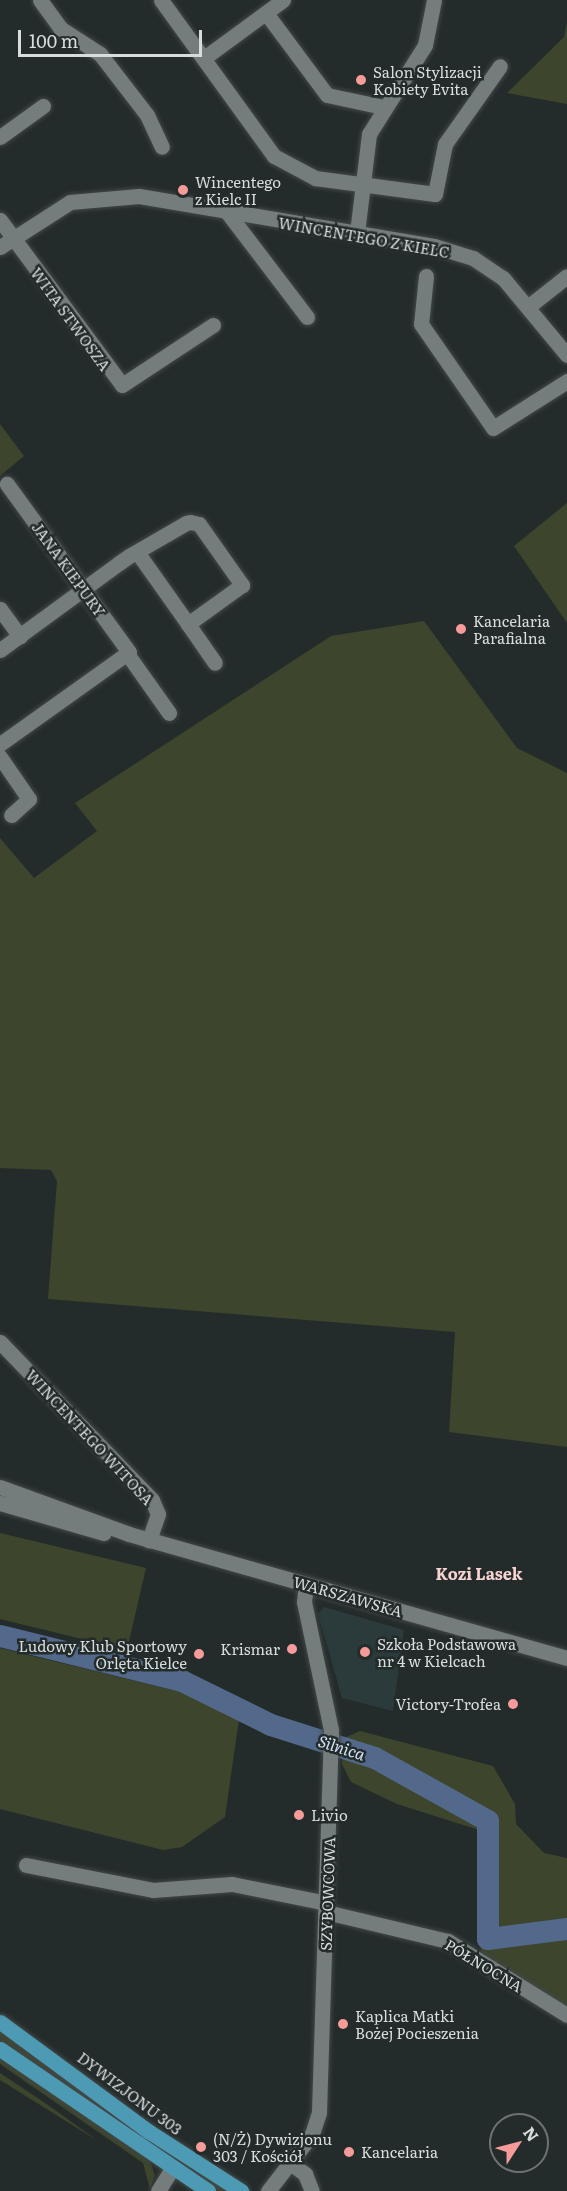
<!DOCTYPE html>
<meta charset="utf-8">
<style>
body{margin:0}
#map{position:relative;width:567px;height:2191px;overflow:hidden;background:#242c2b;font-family:Literata,serif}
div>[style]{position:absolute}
.built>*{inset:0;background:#2b3a3a}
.green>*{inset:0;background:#3d452d}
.river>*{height:22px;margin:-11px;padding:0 11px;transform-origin:11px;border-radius:11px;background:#53698b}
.roads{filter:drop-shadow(0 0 2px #424848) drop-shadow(0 0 2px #424848)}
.minor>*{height:15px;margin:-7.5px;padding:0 7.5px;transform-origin:7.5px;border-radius:7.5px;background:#747d7c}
.major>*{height:15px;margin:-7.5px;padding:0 7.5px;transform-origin:7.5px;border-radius:7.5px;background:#4c9ab3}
.dots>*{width:16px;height:16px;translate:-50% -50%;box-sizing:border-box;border:3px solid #242c2b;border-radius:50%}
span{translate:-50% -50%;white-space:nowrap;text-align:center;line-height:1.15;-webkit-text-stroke:5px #242c2b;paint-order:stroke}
.poi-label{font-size:15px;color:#d7dcdc}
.left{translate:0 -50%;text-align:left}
.right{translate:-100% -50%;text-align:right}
.street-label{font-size:15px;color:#d7dcdc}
.neighbourhood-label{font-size:16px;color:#f7d3d2;font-weight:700}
.water-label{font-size:16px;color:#d3e1f9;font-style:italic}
.north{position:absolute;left:489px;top:2113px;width:60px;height:60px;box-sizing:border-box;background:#242c2b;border:2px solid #6c7272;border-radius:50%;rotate:54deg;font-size:16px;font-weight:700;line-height:24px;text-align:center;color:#d7dcdc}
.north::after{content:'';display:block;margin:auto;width:21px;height:27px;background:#f59b99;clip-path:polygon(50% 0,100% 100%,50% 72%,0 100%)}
.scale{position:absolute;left:18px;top:30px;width:184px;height:27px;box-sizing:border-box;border:3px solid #d7dcdc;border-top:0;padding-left:8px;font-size:18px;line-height:21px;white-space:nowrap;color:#d7dcdc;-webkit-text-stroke:4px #242c2b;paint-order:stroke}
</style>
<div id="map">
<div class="built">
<i style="clip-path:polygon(324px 1607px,404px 1630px,393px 1711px,342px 1698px,318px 1614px)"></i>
</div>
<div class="green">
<i style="clip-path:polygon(567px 22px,567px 104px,507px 93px,564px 37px)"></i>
<i style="clip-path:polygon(0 424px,24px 456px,0 476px)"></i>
<i style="clip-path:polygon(567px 503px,567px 623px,514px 546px)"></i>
<i style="clip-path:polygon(424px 621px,517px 748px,567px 773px,567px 1447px,449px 1432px,455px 1332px,48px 1299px,57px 1181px,51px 1170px,0 1168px,0 838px,34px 878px,97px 831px,75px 803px,331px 636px)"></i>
<i style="clip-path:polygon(0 1533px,146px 1568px,127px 1650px,0 1619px)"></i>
<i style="clip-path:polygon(0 1648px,189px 1694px,239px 1719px,225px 1817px,182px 1847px,163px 1850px,0 1809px)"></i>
<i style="clip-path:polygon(360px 1731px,493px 1766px,515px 1804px,516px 1824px,544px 1853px,567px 1858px,567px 2006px,481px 1954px,479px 1830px,397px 1804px,351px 1782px,342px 1764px,344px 1738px)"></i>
<i style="clip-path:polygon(0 2031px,141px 2135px,227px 2191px,218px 2191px,0 2041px)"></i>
<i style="clip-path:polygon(0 2058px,150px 2161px,155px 2175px,150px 2189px,143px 2163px,0 2064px)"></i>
<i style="clip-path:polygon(0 2073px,48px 2105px,98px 2141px,0 2080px)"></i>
</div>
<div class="river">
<i style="left:0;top:1636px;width:187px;rotate:13.9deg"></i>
<i style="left:182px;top:1681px;width:99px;rotate:26.3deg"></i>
<i style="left:271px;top:1725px;width:109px;rotate:17.6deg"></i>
<i style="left:375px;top:1758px;width:129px;rotate:29.1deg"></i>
<i style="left:488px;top:1821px;width:118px;rotate:90deg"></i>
<i style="left:488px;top:1939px;width:80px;rotate:-7.2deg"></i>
</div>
<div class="roads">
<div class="minor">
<i style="left:40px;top:0;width:34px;rotate:54deg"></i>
<i style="left:60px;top:28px;width:48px;rotate:33deg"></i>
<i style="left:100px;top:54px;width:77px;rotate:52.4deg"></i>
<i style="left:147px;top:115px;width:35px;rotate:65deg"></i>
<i style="left:161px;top:0;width:193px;rotate:54.1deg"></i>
<i style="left:274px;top:156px;width:47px;rotate:28.2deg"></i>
<i style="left:315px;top:178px;width:121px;rotate:7.6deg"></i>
<i style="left:435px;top:194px;width:51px;rotate:-78.7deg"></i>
<i style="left:445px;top:144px;width:95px;rotate:-54.8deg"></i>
<i style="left:266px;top:13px;width:102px;rotate:53.4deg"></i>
<i style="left:327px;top:95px;width:57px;rotate:12.1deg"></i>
<i style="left:204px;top:58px;width:98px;rotate:-36.3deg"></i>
<i style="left:0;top:137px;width:53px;rotate:-35.8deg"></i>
<i style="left:227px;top:212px;width:132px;rotate:52.7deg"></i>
<i style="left:0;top:220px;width:205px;rotate:53.5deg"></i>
<i style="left:122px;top:385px;width:109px;rotate:-33.4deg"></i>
<i style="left:357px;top:233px;width:100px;rotate:-83.1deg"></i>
<i style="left:369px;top:134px;width:105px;rotate:-57.8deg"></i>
<i style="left:425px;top:45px;width:46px;rotate:-78.7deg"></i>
<i style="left:0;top:247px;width:83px;rotate:-32.7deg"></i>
<i style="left:70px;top:202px;width:69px;rotate:-5deg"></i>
<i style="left:139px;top:196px;width:299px;rotate:9.6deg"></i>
<i style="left:434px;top:246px;width:41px;rotate:17.1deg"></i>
<i style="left:473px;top:258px;width:36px;rotate:34deg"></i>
<i style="left:503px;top:278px;width:100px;rotate:50.3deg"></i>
<i style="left:426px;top:276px;width:48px;rotate:95.9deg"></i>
<i style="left:421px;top:324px;width:126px;rotate:55.3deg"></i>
<i style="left:493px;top:428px;width:88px;rotate:-32.4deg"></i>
<i style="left:529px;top:306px;width:48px;rotate:-38.3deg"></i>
<i style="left:0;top:609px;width:34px;rotate:54deg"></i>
<i style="left:188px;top:624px;width:47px;rotate:55.3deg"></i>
<i style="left:0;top:650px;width:147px;rotate:-36.2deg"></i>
<i style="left:119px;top:563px;width:12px;rotate:-35deg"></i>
<i style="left:129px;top:556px;width:66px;rotate:-30.1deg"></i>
<i style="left:186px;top:523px;width:4px;rotate:-14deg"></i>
<i style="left:190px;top:522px;width:9px;rotate:13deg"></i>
<i style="left:199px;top:524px;width:75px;rotate:54.8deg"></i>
<i style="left:242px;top:585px;width:67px;rotate:144.2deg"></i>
<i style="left:188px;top:624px;width:88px;rotate:-125.3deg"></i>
<i style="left:128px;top:655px;width:71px;rotate:54.7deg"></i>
<i style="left:0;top:744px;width:158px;rotate:-35.5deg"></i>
<i style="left:129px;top:652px;width:208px;rotate:-126deg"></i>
<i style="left:0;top:757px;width:51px;rotate:55.4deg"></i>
<i style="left:29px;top:799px;width:24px;rotate:138deg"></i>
<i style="left:0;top:1342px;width:219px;rotate:46.1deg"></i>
<i style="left:152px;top:1500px;width:15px;rotate:67deg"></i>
<i style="left:158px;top:1514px;width:28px;rotate:109deg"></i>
<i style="left:0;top:1487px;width:137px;rotate:20deg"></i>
<i style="left:129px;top:1534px;width:455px;rotate:15.8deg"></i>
<i style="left:0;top:1503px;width:108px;rotate:16.1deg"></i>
<i style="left:26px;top:1865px;width:129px;rotate:11.1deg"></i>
<i style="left:153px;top:1890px;width:79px;rotate:-4.3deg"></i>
<i style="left:232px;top:1884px;width:96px;rotate:11.4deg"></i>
<i style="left:326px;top:1912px;width:125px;rotate:13.4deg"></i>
<i style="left:448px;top:1941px;width:140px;rotate:31.9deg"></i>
<i style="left:290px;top:2163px;width:19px;rotate:36deg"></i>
<i style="left:305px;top:2174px;width:18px;rotate:68deg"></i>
<i style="left:158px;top:2191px;width:28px;rotate:-58deg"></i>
<i style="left:268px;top:2191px;width:72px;rotate:-52.3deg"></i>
<i style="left:312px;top:2134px;width:23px;rotate:-72deg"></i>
<i style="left:319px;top:2112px;width:382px;rotate:-88.2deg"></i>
<i style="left:331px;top:1730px;width:131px;rotate:-101.9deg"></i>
<i style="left:304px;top:1602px;width:18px;rotate:-84deg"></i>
</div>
<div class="major">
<i style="left:0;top:2022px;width:184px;rotate:36.4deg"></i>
<i style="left:148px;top:2131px;width:111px;rotate:32.8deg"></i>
<i style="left:0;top:2049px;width:252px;rotate:34.3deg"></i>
</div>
</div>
<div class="dots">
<i style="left:361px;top:80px;background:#f59b99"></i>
<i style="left:183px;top:190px;background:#f59b99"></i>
<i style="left:461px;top:629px;background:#f59b99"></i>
<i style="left:292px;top:1649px;background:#f59b99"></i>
<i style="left:365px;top:1652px;background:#f59b99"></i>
<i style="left:199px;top:1654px;background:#f59b99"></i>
<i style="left:513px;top:1704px;background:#f59b99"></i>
<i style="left:299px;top:1815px;background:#f59b99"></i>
<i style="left:343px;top:2024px;background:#f59b99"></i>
<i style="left:201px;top:2147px;background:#f59b99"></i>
<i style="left:349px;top:2152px;background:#f59b99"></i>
</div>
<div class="poi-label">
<span class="left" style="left:373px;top:80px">Salon Stylizacji<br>Kobiety Evita</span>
<span class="left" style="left:195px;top:190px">Wincentego<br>z Kielc II</span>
<span class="left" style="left:473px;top:629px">Kancelaria<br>Parafialna</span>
<span class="left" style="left:377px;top:1652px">Szkoła Podstawowa<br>nr 4 w Kielcach</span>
<span class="right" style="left:187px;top:1654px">Ludowy Klub Sportowy<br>Orlęta Kielce</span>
<span class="right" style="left:280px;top:1649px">Krismar</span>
<span class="right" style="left:501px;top:1704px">Victory-Trofea</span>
<span class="left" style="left:311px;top:1815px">Livio</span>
<span class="left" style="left:355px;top:2024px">Kaplica Matki<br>Bożej Pocieszenia</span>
<span class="left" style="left:213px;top:2147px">(N/Ż) Dywizjonu<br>303 / Kościół</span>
<span class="left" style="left:361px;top:2152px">Kancelaria</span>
</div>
<div class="street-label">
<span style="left:364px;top:237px;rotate:10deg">WINCENTEGO Z KIELC</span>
<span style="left:71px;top:319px;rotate:54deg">WITA STWOSZA</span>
<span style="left:69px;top:569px;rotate:54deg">JANA KIEPURY</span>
<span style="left:90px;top:1437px;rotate:47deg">WINCENTEGO WITOSA</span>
<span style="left:348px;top:1596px;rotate:16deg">WARSZAWSKA</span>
<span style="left:327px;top:1894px;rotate:-88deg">SZYBOWCOWA</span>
<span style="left:484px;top:1965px;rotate:31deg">PÓŁNOCNA</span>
<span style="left:130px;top:2093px;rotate:37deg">DYWIZJONU 303</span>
</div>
<div class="neighbourhood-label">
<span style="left:479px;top:1573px">Kozi Lasek</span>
</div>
<div class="water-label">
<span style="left:342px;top:1747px;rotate:18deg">Silnica</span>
</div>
<div class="north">N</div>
<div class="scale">100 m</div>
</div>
